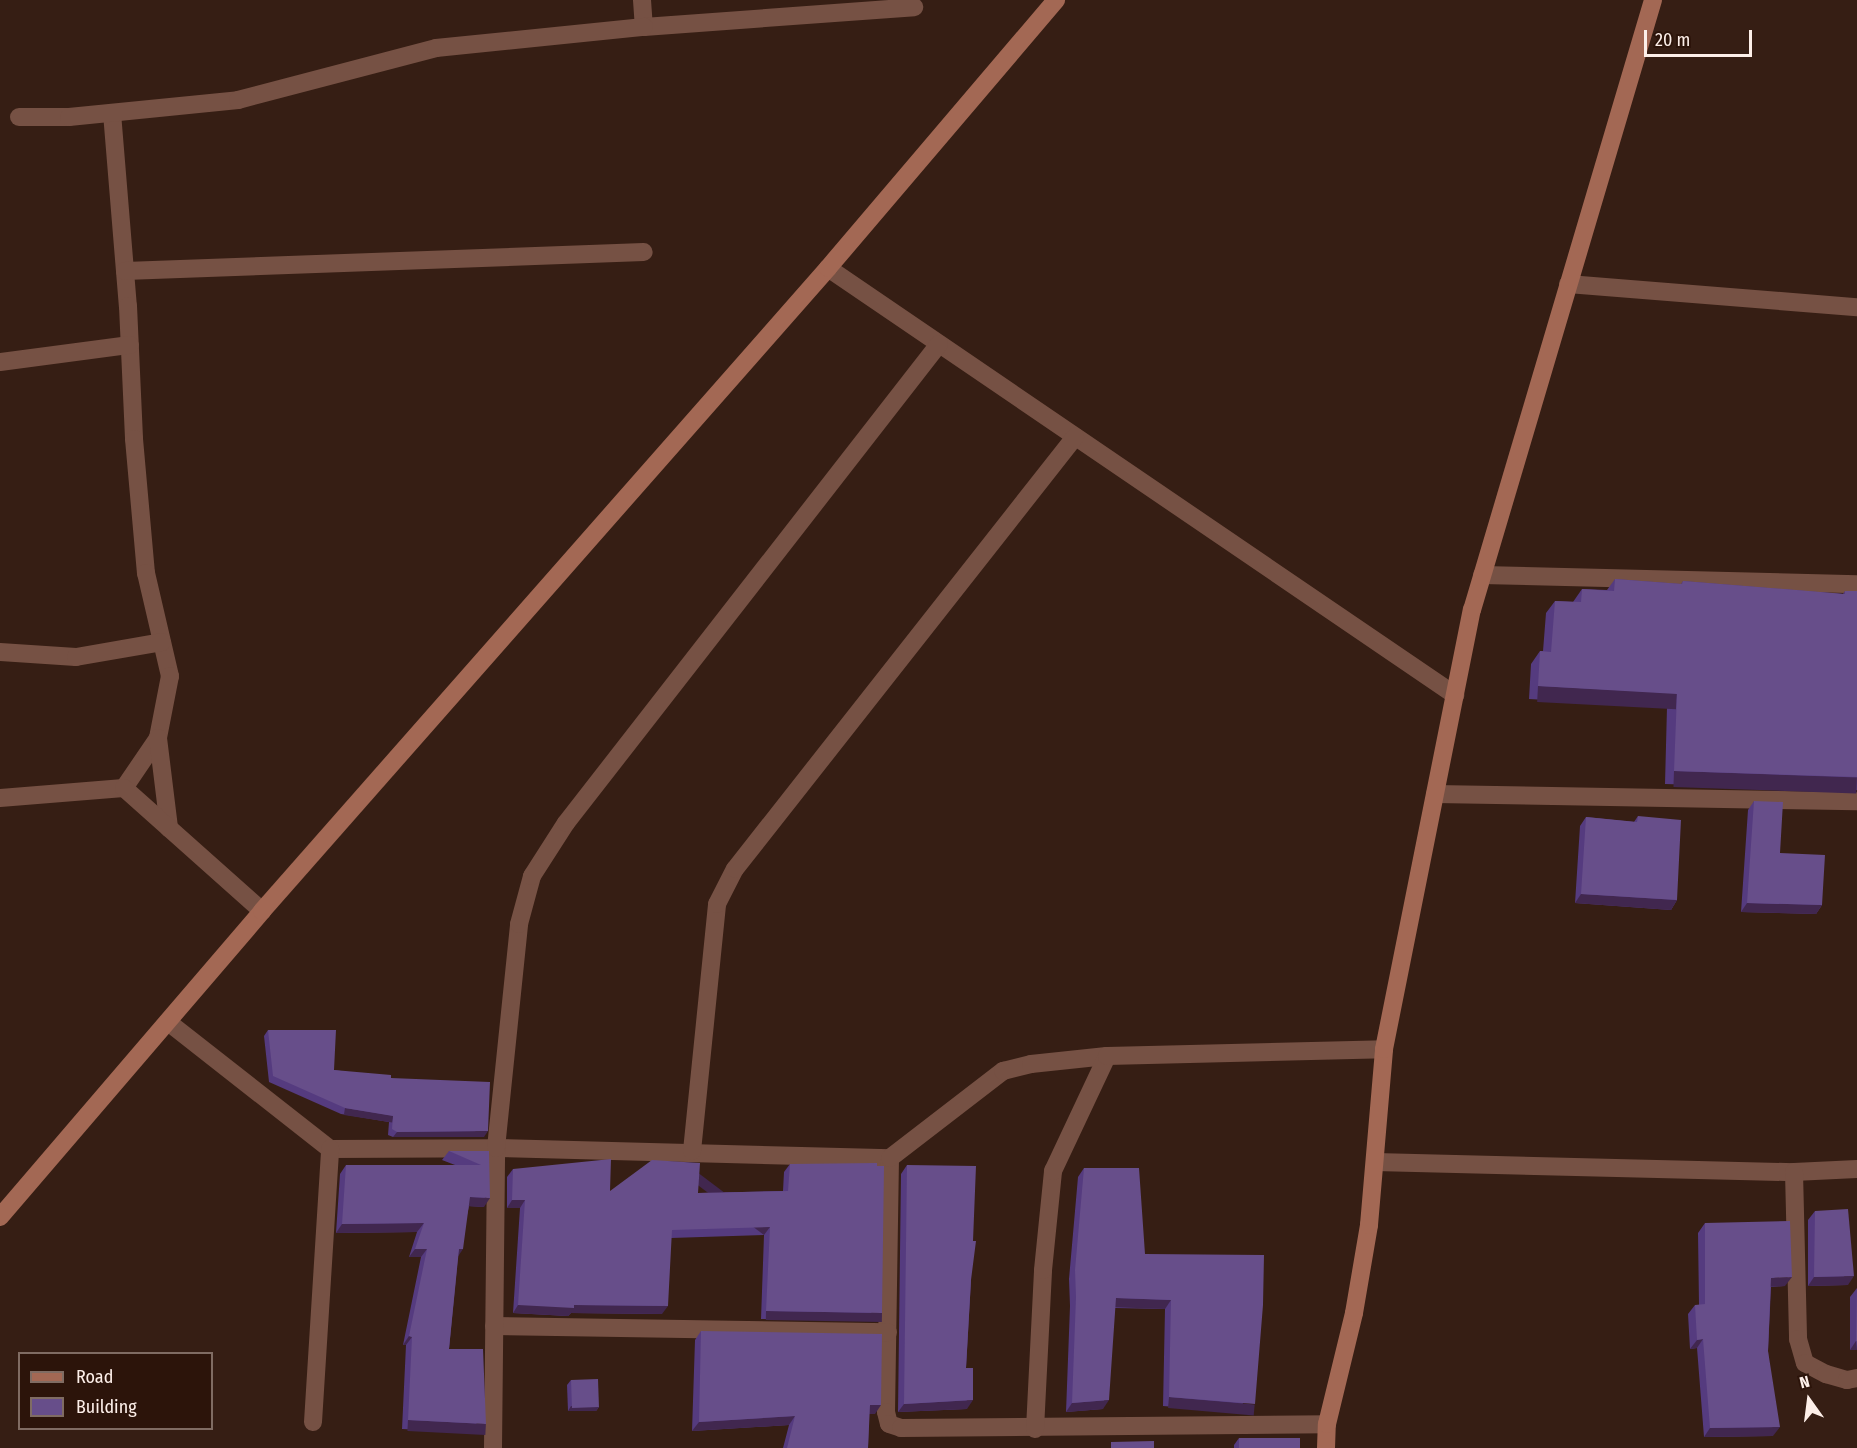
<!DOCTYPE html>
<style>
body{margin:0}
#map{position:relative;width:1857px;height:1448px;overflow:hidden;background:#361e14;font-family:"Fira Sans Condensed",sans-serif}
div>[style]{position:absolute}
.street>*{height:18px;margin:-9px;padding:0 9px;transform-origin:9px;border-radius:9px;background:#765144}
.secondary>*{height:18px;margin:-9px;padding:0 9px;transform-origin:9px;border-radius:9px;background:#a36854}
.wall>*{inset:0;background:#553b7f}
.shaded-wall>*{inset:0;background:#41274f;transform-origin:0 0}
.building>*{inset:0;background:#674e8a;transform-origin:0 0}
span{translate:-50% -50%;white-space:nowrap;text-align:center;line-height:1.15;-webkit-text-stroke:5px #2c140a;paint-order:stroke}
.legend{position:absolute;left:18px;top:1352px;width:195px;height:78px;box-sizing:border-box;background:#2c140a;border:2px solid #806c63;margin:0;padding:8px 10px;list-style:none;font-size:18px;color:#fdefe9}
.legend li{display:flex;align-items:center;gap:12px;height:30px}
.legend b{width:30px;border:2px solid #806c63}
.north{position:absolute;left:1779px;top:1370px;width:60px;height:60px;-webkit-text-stroke:4px #2c140a;paint-order:stroke;rotate:346deg;font-size:16px;font-weight:700;line-height:24px;text-align:center;color:#fdefe9}
.north::after{content:'';display:block;margin:auto;width:21px;height:27px;background:#fdefe9;clip-path:polygon(50% 0,100% 100%,50% 72%,0 100%)}
.scale{position:absolute;left:1644px;top:30px;width:108px;height:27px;box-sizing:border-box;border:3px solid #fdefe9;border-top:0;padding-left:8px;font-size:18px;line-height:21px;white-space:nowrap;color:#fdefe9;-webkit-text-stroke:4px #2c140a;paint-order:stroke}
</style>
<div id="map">
<div class="street">
<i style="left:642px;top:0;width:27px;rotate:86deg"></i>
<i style="left:644px;top:27px;width:271px;rotate:-4.2deg"></i>
<i style="left:112px;top:113px;width:194px;rotate:85.3deg"></i>
<i style="left:128px;top:306px;width:133px;rotate:87.4deg"></i>
<i style="left:134px;top:439px;width:135px;rotate:84.9deg"></i>
<i style="left:146px;top:573px;width:106px;rotate:76.9deg"></i>
<i style="left:170px;top:676px;width:63px;rotate:101deg"></i>
<i style="left:158px;top:738px;width:60px;rotate:124.2deg"></i>
<i style="left:19px;top:117px;width:50px"></i>
<i style="left:69px;top:117px;width:170px;rotate:-5.7deg"></i>
<i style="left:238px;top:100px;width:205px;rotate:-14.7deg"></i>
<i style="left:436px;top:48px;width:209px;rotate:-5.8deg"></i>
<i style="left:828px;top:268px;width:759px;rotate:34.26deg"></i>
<i style="left:125px;top:271px;width:519px;rotate:-2.1deg"></i>
<i style="left:1568px;top:284px;width:290px;rotate:4.6deg"></i>
<i style="left:0;top:362px;width:131px;rotate:-7.5deg"></i>
<i style="left:1482px;top:575px;width:375px;rotate:1.4deg"></i>
<i style="left:0;top:652px;width:76px;rotate:3.8deg"></i>
<i style="left:76px;top:657px;width:87px;rotate:-9.9deg"></i>
<i style="left:158px;top:738px;width:91px;rotate:83deg"></i>
<i style="left:1435px;top:794px;width:422px;rotate:1deg"></i>
<i style="left:0;top:798px;width:124px;rotate:-4.6deg"></i>
<i style="left:124px;top:788px;width:185px;rotate:41.7deg"></i>
<i style="left:168px;top:1022px;width:206px;rotate:38.1deg"></i>
<i style="left:330px;top:1149px;width:166px;rotate:-0.3deg"></i>
<i style="left:496px;top:1148px;width:394px;rotate:1.5deg"></i>
<i style="left:890px;top:1158px;width:254px;rotate:90.9deg"></i>
<i style="left:886px;top:1412px;width:12px;rotate:76deg"></i>
<i style="left:889px;top:1424px;width:13px;rotate:18deg"></i>
<i style="left:901px;top:1428px;width:426px;rotate:-0.5deg"></i>
<i style="left:692px;top:1151px;width:248px;rotate:-84.2deg"></i>
<i style="left:717px;top:904px;width:39px;rotate:-63deg"></i>
<i style="left:735px;top:869px;width:550px;rotate:-51.8deg"></i>
<i style="left:890px;top:1158px;width:143px;rotate:-37.6deg"></i>
<i style="left:1003px;top:1071px;width:29px;rotate:-14deg"></i>
<i style="left:1031px;top:1064px;width:76px;rotate:-6deg"></i>
<i style="left:1375px;top:1162px;width:419px;rotate:1.4deg"></i>
<i style="left:1794px;top:1172px;width:63px;rotate:-2.7deg"></i>
<i style="left:1794px;top:1172px;width:167px;rotate:88.6deg"></i>
<i style="left:1798px;top:1339px;width:25px;rotate:74deg"></i>
<i style="left:1805px;top:1363px;width:24px;rotate:28deg"></i>
<i style="left:1826px;top:1374px;width:22px;rotate:16deg"></i>
<i style="left:1847px;top:1380px;width:10px;rotate:-11deg"></i>
<i style="left:494px;top:1326px;width:394px;rotate:0.9deg"></i>
<i style="left:313px;top:1422px;width:274px;rotate:-86.4deg"></i>
<i style="left:1035px;top:1429px;width:159px;rotate:-87.1deg"></i>
<i style="left:1043px;top:1270px;width:100px;rotate:-84.2deg"></i>
<i style="left:1053px;top:1171px;width:127px;rotate:-64.8deg"></i>
<i style="left:1107px;top:1056px;width:277px;rotate:-1.4deg"></i>
<i style="left:493px;top:1448px;width:300px;rotate:-89.4deg"></i>
<i style="left:496px;top:1148px;width:225px;rotate:-84.1deg"></i>
<i style="left:519px;top:924px;width:50px;rotate:-74.8deg"></i>
<i style="left:532px;top:876px;width:63px;rotate:-57.3deg"></i>
<i style="left:566px;top:823px;width:607px;rotate:-52.09deg"></i>
</div>
<div class="secondary">
<i style="left:0;top:1217px;width:403px;rotate:-49.4deg"></i>
<i style="left:262px;top:911px;width:857px;rotate:-48.64deg"></i>
<i style="left:828px;top:268px;width:352px;rotate:-49.6deg"></i>
<i style="left:1326px;top:1448px;width:24px;rotate:-88deg"></i>
<i style="left:1327px;top:1424px;width:114px;rotate:-76.3deg"></i>
<i style="left:1354px;top:1313px;width:89px;rotate:-80.3deg"></i>
<i style="left:1369px;top:1225px;width:177px;rotate:-85.1deg"></i>
<i style="left:1384px;top:1049px;width:448px;rotate:-78.7deg"></i>
<i style="left:1472px;top:610px;width:636px;rotate:-73.47deg"></i>
</div>
<div class="wall">
<i style="clip-path:polygon(1615px 579px,1681px 584px,1683px 581px,1843px 594px,1845px 591px,1857px 591px,1857px 790px,1665px 784px,1667px 707px,1529px 699px,1531px 664px,1540px 651px,1543px 651px,1546px 613px,1555px 601px,1573px 602px,1582px 589px,1607px 590px)"></i>
<i style="clip-path:polygon(1754px 801px,1780px 853px,1822px 905px,1816px 914px,1741px 912px,1748px 810px)"></i>
<i style="clip-path:polygon(1638px 816px,1677px 900px,1671px 910px,1575px 903px,1580px 826px,1586px 817px,1634px 822px)"></i>
<i style="clip-path:polygon(268px 1030px,334px 1070px,391px 1078px,484px 1137px,393px 1137px,388px 1135px,389px 1122px,341px 1114px,269px 1082px,264px 1036px)"></i>
<i style="clip-path:polygon(449px 1151px,489px 1151px,484px 1207px,469px 1206px,458px 1256px,449px 1349px,480px 1433px,402px 1429px,406px 1345px,403px 1345px,421px 1257px,409px 1257px,417px 1232px,336px 1233px,340px 1174px,346px 1165px,455px 1165px,442px 1160px)"></i>
<i style="clip-path:polygon(790px 1164px,876px 1321px,761px 1319px,764px 1235px,671px 1238px,662px 1314px,571px 1313px,568px 1316px,513px 1313px,520px 1208px,507px 1208px,507px 1177px,513px 1169px,610px 1191px,698px 1193px,783px 1191px,784px 1172px)"></i>
<i style="clip-path:polygon(907px 1165px,971px 1280px,966px 1368px,967px 1409px,898px 1412px,901px 1174px)"></i>
<i style="clip-path:polygon(1084px 1168px,1145px 1254px,1249px 1413px,1163px 1406px,1165px 1309px,1115px 1308px,1103px 1409px,1066px 1412px,1070px 1306px,1069px 1279px,1078px 1177px)"></i>
<i style="clip-path:polygon(1815px 1211px,1848px 1285px,1808px 1286px,1808px 1220px)"></i>
<i style="clip-path:polygon(1705px 1223px,1785px 1286px,1771px 1287px,1768px 1351px,1773px 1436px,1704px 1437px,1697px 1348px,1690px 1349px,1688px 1314px,1695px 1305px,1699px 1305px,1698px 1233px)"></i>
<i style="clip-path:polygon(1857px 1288px,1857px 1350px,1850px 1350px,1850px 1297px)"></i>
<i style="clip-path:polygon(701px 1331px,875px 1414px,869px 1414px,868px 1448px,783px 1448px,789px 1425px,692px 1431px,695px 1340px)"></i>
<i style="clip-path:polygon(571px 1380px,599px 1407px,596px 1411px,568px 1411px,567px 1385px)"></i>
<i style="clip-path:polygon(1239px 1438px,1300px 1448px,1234px 1448px,1234px 1445px)"></i>
</div>
<div class="shaded-wall">
<i style="left:1538px;top:686px;width:139px;height:16px;rotate:3deg"></i>
<i style="left:1674px;top:771px;width:183px;height:16px;rotate:2deg"></i>
<i style="clip-path:polygon(1581px 894px,1677px 900px,1671px 910px,1575px 903px)"></i>
<i style="clip-path:polygon(1747px 903px,1822px 905px,1816px 914px,1741px 912px)"></i>
<i style="left:345px;top:1108px;width:49px;height:7px;rotate:9deg"></i>
<i style="clip-path:polygon(488px 1131px,484px 1137px,393px 1137px,397px 1132px)"></i>
<i style="clip-path:polygon(470px 1197px,490px 1198px,484px 1207px,464px 1206px)"></i>
<i style="clip-path:polygon(512px 1200px,525px 1200px,520px 1208px,507px 1208px)"></i>
<i style="clip-path:polygon(424px 1223px,417px 1232px,336px 1233px,342px 1224px)"></i>
<i style="left:770px;top:1227px;width:10px;height:98px;rotate:127deg"></i>
<i style="clip-path:polygon(415px 1249px,427px 1249px,421px 1257px,409px 1257px)"></i>
<i style="clip-path:polygon(459px 1249px,463px 1249px,457px 1258px)"></i>
<i style="clip-path:polygon(1854px 1276px,1848px 1285px,1808px 1286px,1814px 1277px)"></i>
<i style="clip-path:polygon(1792px 1277px,1785px 1286px,1765px 1287px,1771px 1278px)"></i>
<i style="clip-path:polygon(1116px 1298px,1171px 1300px,1165px 1309px,1109px 1307px)"></i>
<i style="clip-path:polygon(518px 1305px,574px 1305px,668px 1306px,662px 1314px,571px 1313px,568px 1316px,513px 1313px)"></i>
<i style="left:766px;top:1311px;width:116px;height:9px;rotate:1deg"></i>
<i style="clip-path:polygon(409px 1336px,412px 1337px,406px 1345px,403px 1345px)"></i>
<i style="clip-path:polygon(1703px 1339px,1697px 1348px,1690px 1349px,1697px 1340px)"></i>
<i style="clip-path:polygon(1856px 1341px,1857px 1350px,1850px 1350px)"></i>
<i style="left:1169px;top:1397px;width:86px;height:11px;rotate:5deg"></i>
<i style="clip-path:polygon(973px 1400px,967px 1409px,898px 1412px,904px 1404px)"></i>
<i style="clip-path:polygon(1109px 1400px,1103px 1409px,1066px 1412px,1072px 1403px)"></i>
<i style="clip-path:polygon(870px 1405px,881px 1405px,875px 1414px,863px 1414px)"></i>
<i style="clip-path:polygon(571px 1406px,599px 1407px,596px 1411px,568px 1411px)"></i>
<i style="clip-path:polygon(795px 1416px,789px 1425px,692px 1431px,699px 1422px)"></i>
<i style="left:408px;top:1420px;width:78px;height:11px;rotate:3deg"></i>
<i style="clip-path:polygon(1780px 1427px,1773px 1436px,1704px 1437px,1710px 1428px)"></i>
</div>
<div class="building">
<i style="clip-path:polygon(1615px 579px,1682px 584px,1683px 581px,1845px 594px,1845px 591px,1857px 591px,1857px 777px,1674px 771px,1677px 694px,1538px 686px,1540px 651px,1551px 652px,1555px 601px,1581px 602px,1582px 589px,1614px 591px)"></i>
<i style="clip-path:polygon(1754px 801px,1783px 802px,1780px 853px,1825px 855px,1822px 905px,1747px 903px)"></i>
<i style="clip-path:polygon(1638px 816px,1681px 820px,1677px 900px,1581px 894px,1586px 817px,1637px 822px)"></i>
<i style="clip-path:polygon(268px 1030px,336px 1030px,334px 1070px,391px 1075px,391px 1078px,490px 1082px,488px 1131px,397px 1132px,392px 1129px,393px 1116px,345px 1108px,273px 1076px)"></i>
<i style="clip-path:polygon(449px 1151px,489px 1151px,490px 1198px,470px 1197px,463px 1249px,459px 1249px,449px 1349px,483px 1349px,486px 1424px,408px 1420px,412px 1337px,409px 1336px,427px 1249px,415px 1249px,424px 1223px,342px 1224px,346px 1165px,481px 1165px)"></i>
<i style="clip-path:polygon(611px 1159px,610px 1191px,652px 1160px,700px 1163px,698px 1193px,788px 1191px,790px 1164px,877px 1163px,877px 1166px,884px 1166px,882px 1313px,766px 1311px,770px 1227px,672px 1230px,668px 1306px,574px 1305px,574px 1308px,518px 1305px,525px 1200px,512px 1200px,513px 1169px)"></i>
<i style="clip-path:polygon(907px 1165px,976px 1166px,973px 1241px,976px 1241px,971px 1280px,966px 1368px,973px 1368px,973px 1400px,904px 1404px)"></i>
<i style="clip-path:polygon(1084px 1168px,1139px 1168px,1145px 1254px,1264px 1255px,1263px 1305px,1255px 1404px,1169px 1397px,1171px 1300px,1116px 1298px,1109px 1400px,1072px 1403px,1076px 1297px,1075px 1270px)"></i>
<i style="clip-path:polygon(1848px 1209px,1854px 1276px,1814px 1277px,1815px 1211px)"></i>
<i style="clip-path:polygon(1790px 1221px,1792px 1277px,1771px 1278px,1768px 1351px,1780px 1427px,1710px 1428px,1703px 1339px,1697px 1340px,1695px 1305px,1705px 1304px,1705px 1223px)"></i>
<i style="clip-path:polygon(1857px 1288px,1857px 1341px,1856px 1341px)"></i>
<i style="clip-path:polygon(701px 1331px,882px 1334px,881px 1405px,870px 1405px,868px 1448px,787px 1448px,795px 1416px,699px 1422px)"></i>
<i style="left:598px;top:1379px;width:28px;height:27px;rotate:88deg"></i>
<i style="left:1239px;top:1438px;width:61px;height:10px"></i>
<i style="clip-path:polygon(1154px 1441px,1154px 1448px,1111px 1448px,1111px 1442px)"></i>
</div>
<ul class="legend">
<li><b style="height:8px;background:#a36854"></b>Road</li>
<li><b style="height:16px;background:#674e8a"></b>Building</li>
</ul>
<div class="north">N</div>
<div class="scale">20 m</div>
</div>
